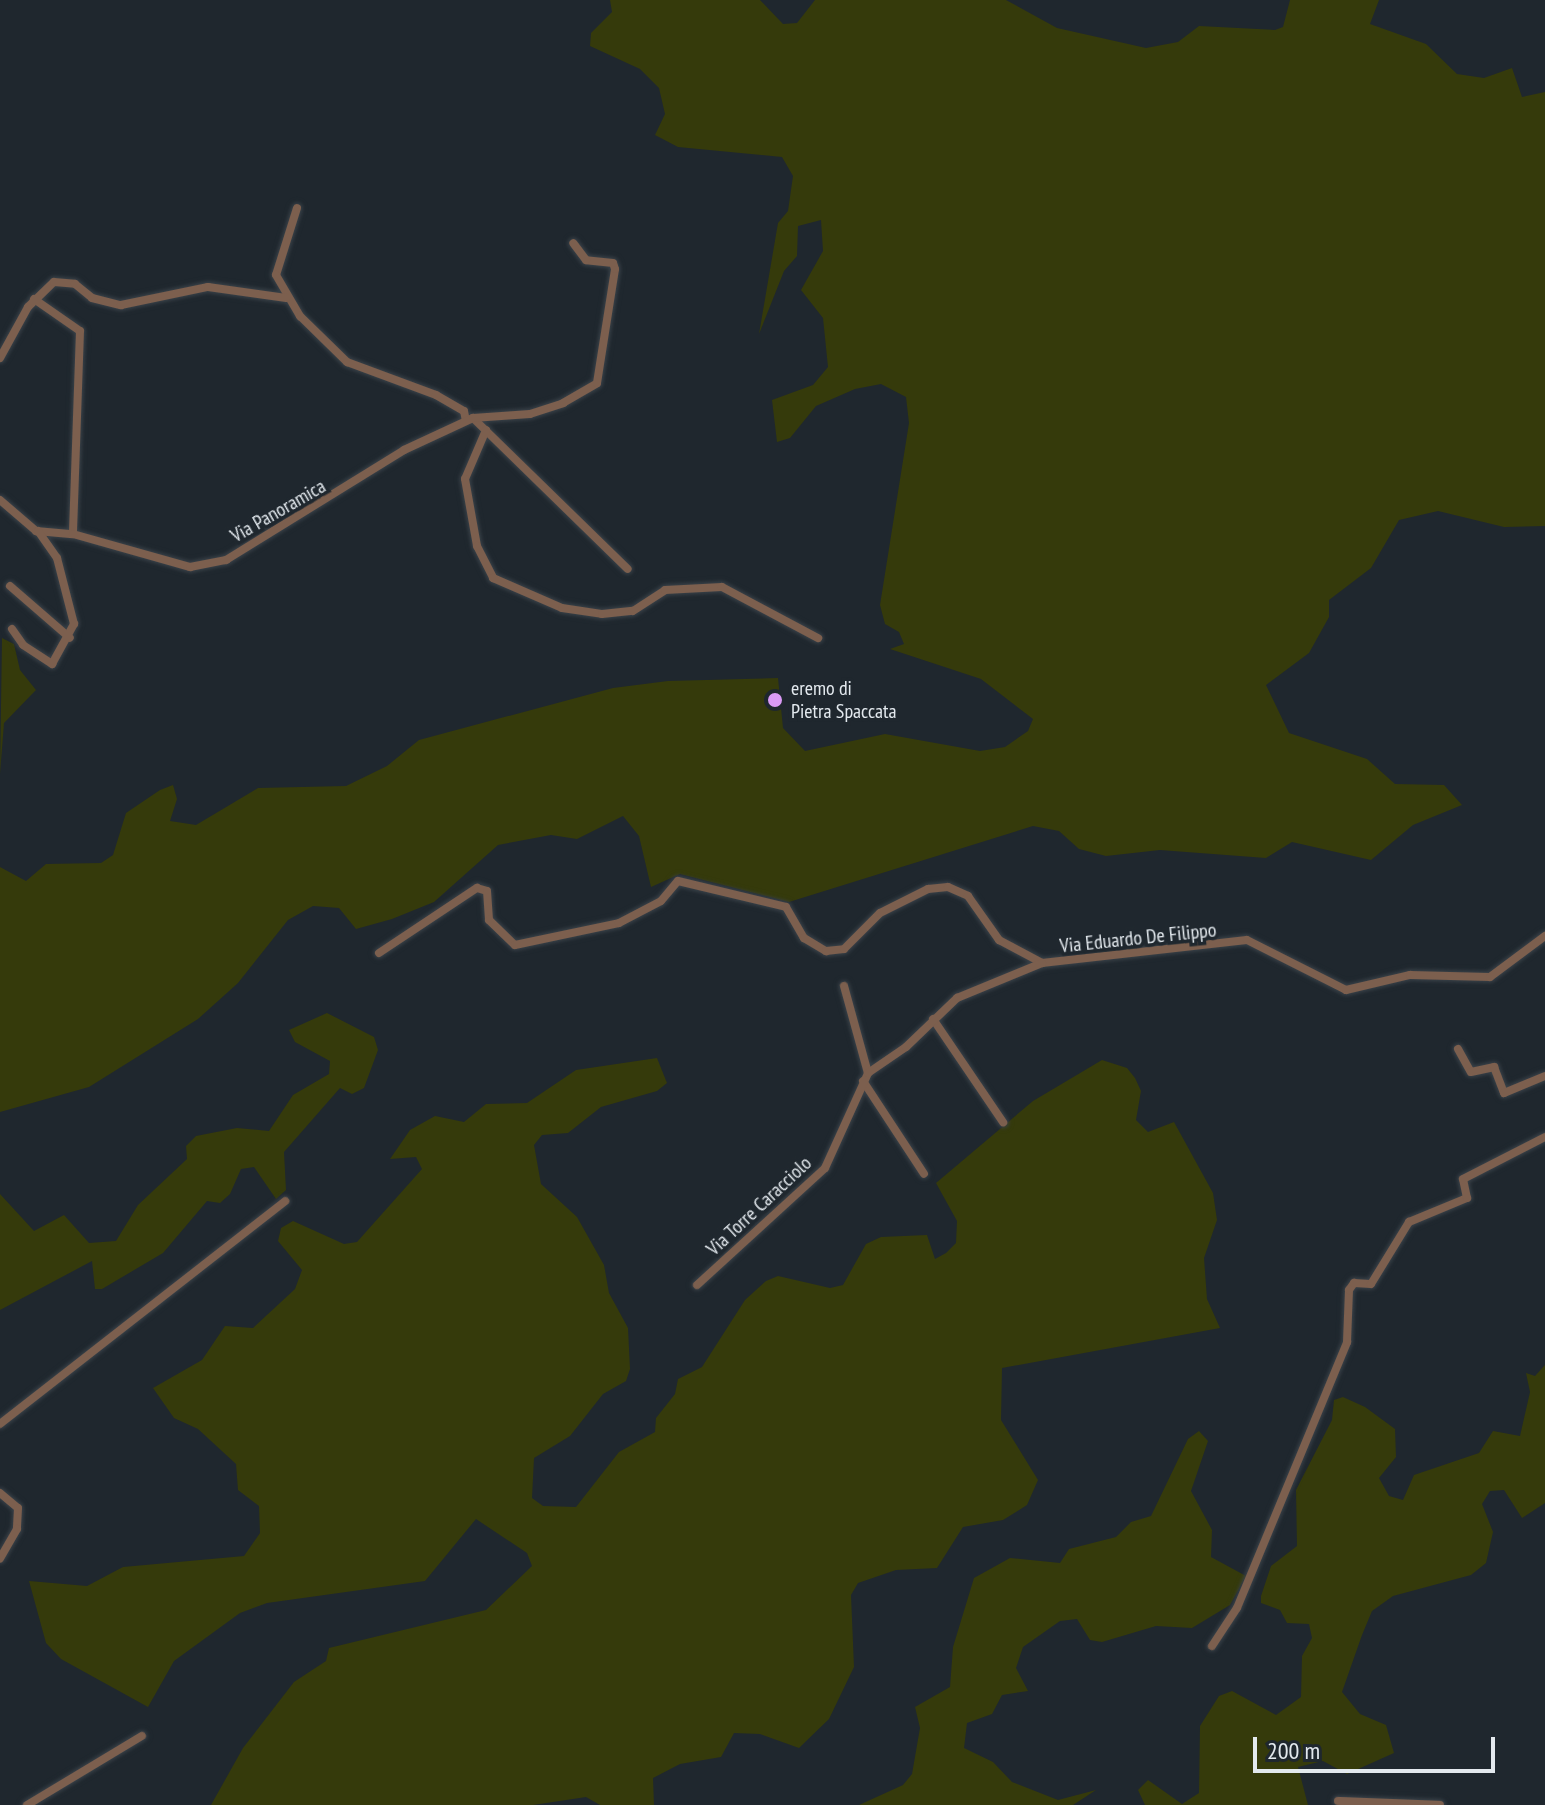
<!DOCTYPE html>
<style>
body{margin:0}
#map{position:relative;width:1545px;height:1805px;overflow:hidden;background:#1f272e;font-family:"PT Sans Narrow",sans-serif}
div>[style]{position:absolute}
.green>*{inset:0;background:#353a0b}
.roads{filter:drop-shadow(0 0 2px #3a4249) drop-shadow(0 0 2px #3a4249)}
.minor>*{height:8px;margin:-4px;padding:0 4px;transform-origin:4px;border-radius:4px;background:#7c5f4e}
.dots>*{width:22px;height:22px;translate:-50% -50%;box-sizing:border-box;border:4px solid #1f272e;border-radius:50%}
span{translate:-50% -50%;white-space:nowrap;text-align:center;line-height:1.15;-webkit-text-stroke:7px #1f272e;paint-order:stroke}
.street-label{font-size:20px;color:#e3e9ee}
.poi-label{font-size:20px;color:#e3e9ee}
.left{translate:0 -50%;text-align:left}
.scale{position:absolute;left:1253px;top:1737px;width:242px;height:36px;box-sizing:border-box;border:4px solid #e3e9ee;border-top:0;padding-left:10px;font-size:24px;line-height:28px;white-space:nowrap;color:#e3e9ee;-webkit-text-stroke:6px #1f272e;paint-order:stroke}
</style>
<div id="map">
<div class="green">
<i style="clip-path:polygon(610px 0,760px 0,783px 24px,797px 23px,815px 0,1006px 0,1057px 28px,1146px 48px,1178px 42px,1199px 26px,1275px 30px,1283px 27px,1290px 0,1379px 0,1370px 24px,1426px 44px,1457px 74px,1484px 78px,1512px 68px,1522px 97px,1545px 92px,1545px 526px,1504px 527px,1438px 511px,1399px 520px,1371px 568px,1329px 600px,1329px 617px,1309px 653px,1266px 685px,1289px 733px,1367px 759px,1395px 784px,1444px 785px,1462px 805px,1413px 825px,1371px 860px,1292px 842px,1266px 858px,1160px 850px,1106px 856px,1079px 849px,1059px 831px,1033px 826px,789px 902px,680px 874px,651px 887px,639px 836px,623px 816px,577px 839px,551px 835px,498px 845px,434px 902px,392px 919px,356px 929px,339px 908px,313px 906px,288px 920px,238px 983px,198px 1019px,89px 1087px,0 1112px,0 867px,26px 881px,46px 864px,101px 863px,113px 855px,126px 813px,160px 790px,173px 785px,177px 799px,170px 821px,196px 825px,258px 788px,346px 786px,387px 766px,419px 740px,613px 688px,668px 681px,778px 678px,783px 728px,805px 751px,885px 734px,980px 751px,1005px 747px,1028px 731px,1033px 719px,981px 679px,890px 649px,904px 644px,899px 632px,885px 624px,880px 605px,909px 423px,906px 397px,881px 384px,855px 389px,816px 406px,790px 438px,777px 442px,772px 400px,813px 385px,828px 367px,823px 318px,801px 290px,823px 251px,821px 220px,798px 226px,797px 256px,784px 271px,759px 334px,778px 223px,788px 211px,793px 176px,782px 157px,678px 147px,655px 135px,665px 114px,659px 88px,640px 69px,590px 46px,591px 33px,612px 12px)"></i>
<i style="clip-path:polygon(2px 638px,14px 644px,20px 670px,36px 690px,4px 723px,0 774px)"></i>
<i style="clip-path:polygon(327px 1013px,374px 1037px,378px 1050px,364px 1088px,352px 1094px,340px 1088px,284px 1152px,286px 1190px,276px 1199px,254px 1167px,241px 1169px,230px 1194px,220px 1203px,207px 1201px,163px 1253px,102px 1289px,95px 1289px,92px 1261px,0 1310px,0 1194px,34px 1231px,64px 1215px,89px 1243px,116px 1241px,138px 1205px,187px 1159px,186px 1146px,196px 1136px,237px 1128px,269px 1131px,293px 1095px,329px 1074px,330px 1061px,295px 1042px,289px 1030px)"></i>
<i style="clip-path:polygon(657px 1058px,667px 1083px,657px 1091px,601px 1107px,568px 1133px,542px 1135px,534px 1145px,541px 1184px,577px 1217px,604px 1265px,609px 1293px,628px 1328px,630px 1369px,626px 1381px,603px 1394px,570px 1436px,534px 1458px,532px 1498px,543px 1506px,576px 1507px,619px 1452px,655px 1432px,656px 1418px,675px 1394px,678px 1379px,702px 1367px,745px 1300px,766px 1281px,778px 1276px,830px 1288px,843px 1285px,866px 1244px,881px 1237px,927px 1235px,935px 1259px,946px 1253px,956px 1243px,957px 1221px,936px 1183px,1033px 1101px,1102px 1060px,1127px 1068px,1135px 1078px,1141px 1091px,1136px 1120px,1148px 1132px,1174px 1122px,1213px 1193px,1217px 1220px,1204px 1258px,1207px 1299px,1220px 1328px,1002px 1368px,1001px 1420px,1038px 1480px,1027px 1505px,1003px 1520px,963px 1527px,937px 1568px,896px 1570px,858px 1583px,851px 1595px,854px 1667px,829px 1719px,799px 1748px,760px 1734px,734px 1733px,721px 1757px,680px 1764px,653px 1778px,654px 1805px,600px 1805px,586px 1797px,533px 1805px,211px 1805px,243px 1748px,294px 1682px,326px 1661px,329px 1648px,486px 1610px,532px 1566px,527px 1553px,476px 1519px,425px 1581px,267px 1603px,240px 1613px,174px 1661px,148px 1707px,61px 1659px,46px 1643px,29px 1581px,87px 1586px,123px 1567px,244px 1556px,260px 1533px,259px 1506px,238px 1490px,236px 1464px,198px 1429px,174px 1418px,153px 1388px,202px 1360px,225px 1326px,253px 1328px,295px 1289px,302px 1270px,278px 1241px,281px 1228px,293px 1221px,344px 1244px,357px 1242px,422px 1169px,416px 1157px,390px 1159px,410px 1130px,435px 1116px,464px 1122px,486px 1104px,527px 1103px,576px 1070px)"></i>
<i style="clip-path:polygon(1545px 1365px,1545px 1503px,1522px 1518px,1504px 1490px,1490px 1491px,1482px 1504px,1493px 1532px,1486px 1563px,1471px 1575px,1393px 1596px,1372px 1611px,1362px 1635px,1342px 1692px,1360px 1714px,1386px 1725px,1394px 1753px,1347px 1774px,1323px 1761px,1298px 1767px,1308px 1805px,1145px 1805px,1138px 1790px,1148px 1780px,1182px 1804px,1199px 1793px,1200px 1726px,1219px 1696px,1232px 1691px,1276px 1715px,1301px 1697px,1302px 1656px,1312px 1638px,1309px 1624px,1287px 1623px,1280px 1610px,1261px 1603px,1261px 1596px,1271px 1566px,1297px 1546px,1296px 1490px,1332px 1420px,1334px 1400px,1343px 1397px,1365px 1407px,1395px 1429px,1396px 1457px,1379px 1478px,1389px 1496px,1403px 1500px,1414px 1475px,1479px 1453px,1493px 1431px,1520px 1436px,1530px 1392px,1526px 1373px,1535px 1376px)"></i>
<i style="clip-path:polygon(1199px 1431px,1208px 1441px,1191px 1491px,1212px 1530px,1211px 1557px,1246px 1576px,1230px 1605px,1192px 1628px,1156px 1626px,1102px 1642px,1090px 1640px,1077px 1619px,1060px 1621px,1023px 1647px,1016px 1668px,1028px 1691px,1002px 1695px,992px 1714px,967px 1723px,964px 1748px,993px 1762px,1012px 1782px,1058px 1800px,1096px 1790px,1073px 1805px,859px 1805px,903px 1785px,912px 1774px,920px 1728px,915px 1707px,950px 1687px,953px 1647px,974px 1578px,1010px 1558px,1060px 1563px,1069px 1549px,1116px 1537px,1131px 1522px,1151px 1516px,1188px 1439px)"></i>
</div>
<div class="roads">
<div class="minor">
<i style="left:297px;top:208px;width:70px;rotate:107.4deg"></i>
<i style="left:276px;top:275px;width:48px;rotate:59.7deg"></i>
<i style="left:300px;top:316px;width:66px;rotate:44.4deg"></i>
<i style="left:347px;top:362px;width:95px;rotate:20.3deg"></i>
<i style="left:436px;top:395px;width:32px;rotate:30deg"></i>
<i style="left:464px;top:411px;width:10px;rotate:79deg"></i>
<i style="left:34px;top:299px;width:56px;rotate:34.8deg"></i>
<i style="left:80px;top:331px;width:203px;rotate:92deg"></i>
<i style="left:0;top:358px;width:58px;rotate:-61.2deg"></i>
<i style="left:28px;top:307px;width:36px;rotate:-44deg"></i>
<i style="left:54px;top:282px;width:21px;rotate:5deg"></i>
<i style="left:75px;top:284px;width:22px;rotate:39deg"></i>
<i style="left:92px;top:298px;width:30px;rotate:14deg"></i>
<i style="left:121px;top:305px;width:89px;rotate:-11.7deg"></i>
<i style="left:208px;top:287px;width:79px;rotate:8deg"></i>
<i style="left:473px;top:418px;width:216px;rotate:44.3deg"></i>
<i style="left:486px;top:430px;width:53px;rotate:113.2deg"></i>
<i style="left:465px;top:479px;width:68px;rotate:79.8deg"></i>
<i style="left:477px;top:546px;width:36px;rotate:63deg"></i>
<i style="left:493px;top:578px;width:75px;rotate:23.5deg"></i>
<i style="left:562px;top:608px;width:40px;rotate:8.5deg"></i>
<i style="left:602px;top:614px;width:31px;rotate:-6deg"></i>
<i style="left:633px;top:611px;width:38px;rotate:-33deg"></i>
<i style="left:665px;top:590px;width:57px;rotate:-3deg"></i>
<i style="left:722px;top:587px;width:109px;rotate:28deg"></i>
<i style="left:0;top:500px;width:48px;rotate:40.7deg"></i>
<i style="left:36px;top:531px;width:37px;rotate:5deg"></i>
<i style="left:73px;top:534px;width:122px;rotate:15.8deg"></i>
<i style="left:190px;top:567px;width:37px;rotate:-11deg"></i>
<i style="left:226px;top:560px;width:209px;rotate:-31.7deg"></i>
<i style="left:404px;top:450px;width:76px;rotate:-24.9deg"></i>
<i style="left:473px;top:418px;width:57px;rotate:-4deg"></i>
<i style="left:530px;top:414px;width:35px;rotate:-18deg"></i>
<i style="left:563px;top:403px;width:39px;rotate:-30deg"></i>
<i style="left:597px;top:383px;width:115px;rotate:-81deg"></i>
<i style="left:615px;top:269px;width:6px;rotate:-108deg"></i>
<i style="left:613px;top:263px;width:27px;rotate:-174deg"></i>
<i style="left:586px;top:260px;width:21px;rotate:-127deg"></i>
<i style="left:10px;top:586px;width:79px;rotate:40.9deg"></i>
<i style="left:12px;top:629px;width:19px;rotate:55deg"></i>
<i style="left:23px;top:645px;width:35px;rotate:33deg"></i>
<i style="left:52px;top:664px;width:46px;rotate:-61.2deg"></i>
<i style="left:74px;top:624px;width:68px;rotate:-104.4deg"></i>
<i style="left:57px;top:558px;width:33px;rotate:-125deg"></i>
<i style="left:379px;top:953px;width:118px;rotate:-33.6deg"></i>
<i style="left:477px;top:888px;width:10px;rotate:17deg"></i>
<i style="left:487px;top:891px;width:29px;rotate:86deg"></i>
<i style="left:489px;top:920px;width:36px;rotate:44deg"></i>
<i style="left:515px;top:945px;width:106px;rotate:-11.9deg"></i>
<i style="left:619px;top:923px;width:47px;rotate:-27.6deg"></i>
<i style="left:661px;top:901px;width:26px;rotate:-50deg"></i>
<i style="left:678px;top:881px;width:111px;rotate:13.5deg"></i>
<i style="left:786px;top:907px;width:36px;rotate:60deg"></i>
<i style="left:804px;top:938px;width:26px;rotate:31deg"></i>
<i style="left:826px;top:951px;width:18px;rotate:-6deg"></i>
<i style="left:844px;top:949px;width:51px;rotate:-45deg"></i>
<i style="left:880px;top:913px;width:54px;rotate:-26.6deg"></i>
<i style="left:928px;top:889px;width:20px;rotate:-6deg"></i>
<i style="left:948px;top:887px;width:22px;rotate:24deg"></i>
<i style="left:968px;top:896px;width:54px;rotate:54.8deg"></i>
<i style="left:999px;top:940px;width:49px;rotate:28.1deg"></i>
<i style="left:1042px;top:963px;width:206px;rotate:-6.4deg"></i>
<i style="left:1247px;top:940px;width:111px;rotate:26.8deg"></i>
<i style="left:1346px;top:990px;width:66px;rotate:-13.2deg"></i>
<i style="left:1410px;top:975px;width:80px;rotate:1.4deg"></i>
<i style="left:1490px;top:977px;width:69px;rotate:-36.7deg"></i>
<i style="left:844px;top:986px;width:90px;rotate:74.6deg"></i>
<i style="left:933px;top:1019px;width:125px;rotate:55.8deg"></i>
<i style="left:1458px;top:1049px;width:26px;rotate:61deg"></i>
<i style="left:1471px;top:1072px;width:24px;rotate:-12deg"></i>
<i style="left:1494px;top:1067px;width:28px;rotate:69deg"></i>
<i style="left:1504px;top:1093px;width:44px;rotate:-22.5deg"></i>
<i style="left:863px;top:1081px;width:111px;rotate:56.7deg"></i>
<i style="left:697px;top:1285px;width:173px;rotate:-42.4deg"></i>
<i style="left:825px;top:1168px;width:104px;rotate:-65.6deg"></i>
<i style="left:868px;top:1073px;width:46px;rotate:-34.4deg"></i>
<i style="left:906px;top:1047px;width:71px;rotate:-43.9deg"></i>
<i style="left:957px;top:998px;width:92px;rotate:-22.4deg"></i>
<i style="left:0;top:1424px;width:362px;rotate:-38deg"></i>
<i style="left:0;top:1493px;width:23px;rotate:40deg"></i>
<i style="left:18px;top:1508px;width:21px;rotate:93deg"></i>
<i style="left:17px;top:1529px;width:34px;rotate:120deg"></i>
<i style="left:1212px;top:1646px;width:45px;rotate:-56.7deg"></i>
<i style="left:1237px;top:1608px;width:288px;rotate:-67.5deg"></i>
<i style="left:1347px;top:1342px;width:52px;rotate:-87.8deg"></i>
<i style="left:1349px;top:1290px;width:9px;rotate:-54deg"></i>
<i style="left:1354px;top:1283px;width:17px;rotate:3deg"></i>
<i style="left:1371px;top:1284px;width:73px;rotate:-58.5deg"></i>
<i style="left:1409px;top:1222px;width:63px;rotate:-22.5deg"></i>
<i style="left:1467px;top:1198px;width:19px;rotate:-102deg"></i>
<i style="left:1463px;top:1179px;width:92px;rotate:-27.1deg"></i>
<i style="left:1338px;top:1801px;width:102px;rotate:2.2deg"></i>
<i style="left:27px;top:1805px;width:134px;rotate:-31deg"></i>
</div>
</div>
<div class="dots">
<i style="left:775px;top:700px;background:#da9af6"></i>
</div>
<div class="street-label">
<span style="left:278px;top:511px;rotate:-30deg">Via Panoramica</span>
<span style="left:1138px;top:938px;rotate:-6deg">Via Eduardo De Filippo</span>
<span style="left:759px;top:1206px;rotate:-43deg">Via Torre Caracciolo</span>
</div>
<div class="poi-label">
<span class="left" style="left:791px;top:700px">eremo di<br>Pietra Spaccata</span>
</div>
<div class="scale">200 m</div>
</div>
